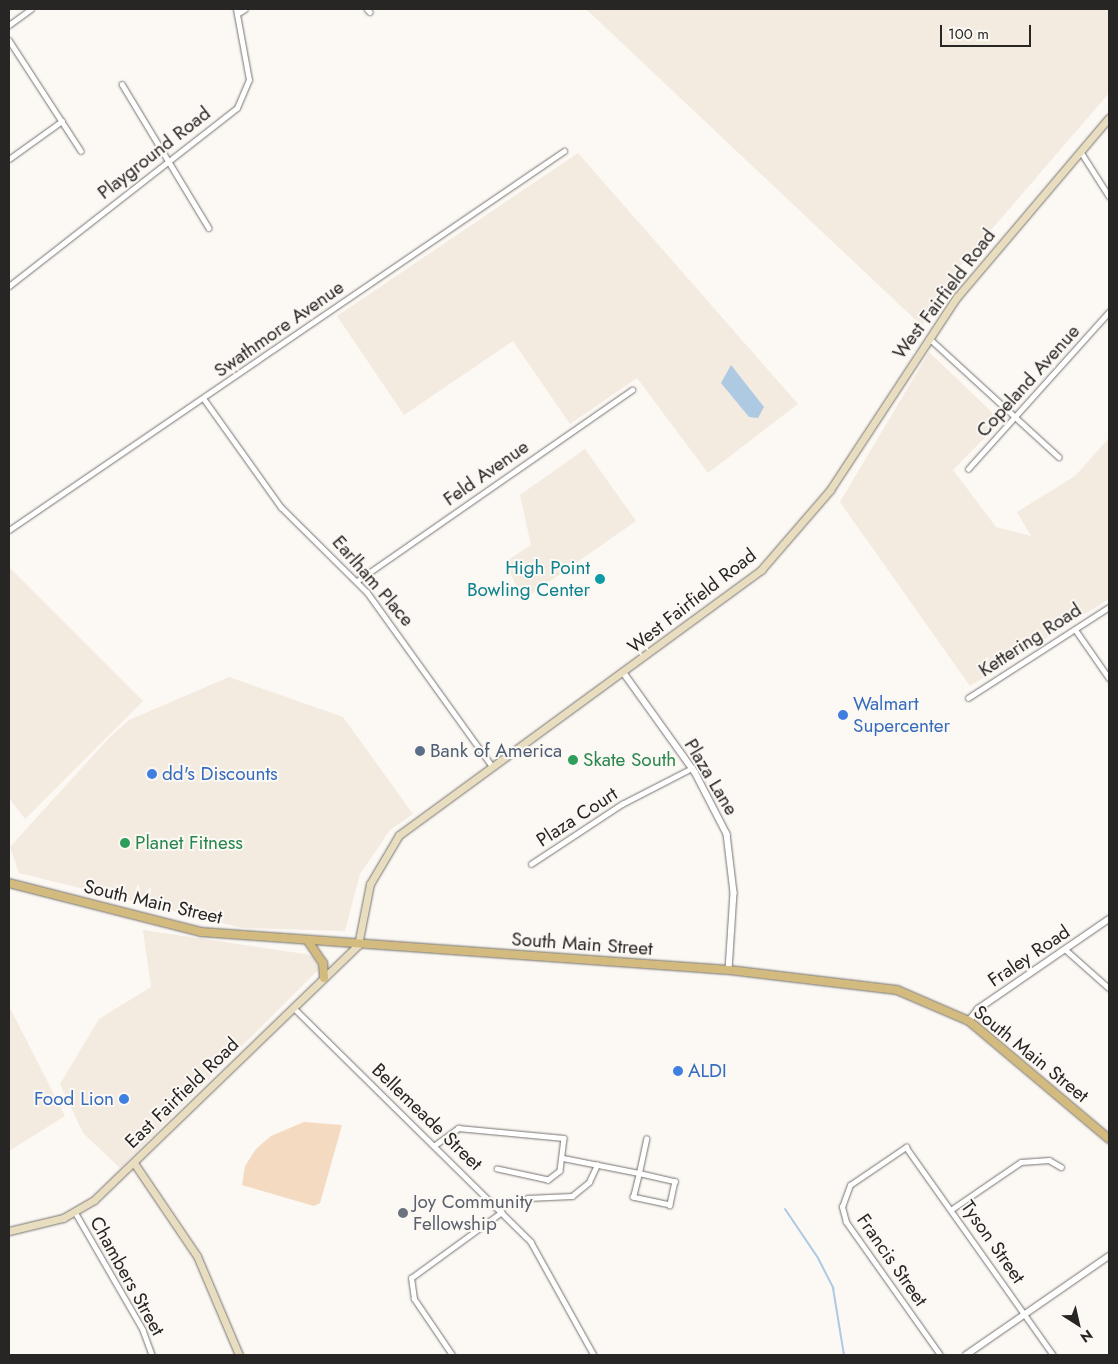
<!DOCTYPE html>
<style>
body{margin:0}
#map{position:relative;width:1118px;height:1364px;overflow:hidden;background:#fcf8f4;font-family:Jost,sans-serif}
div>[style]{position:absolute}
.built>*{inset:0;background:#f3eae0}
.green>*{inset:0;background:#f3dac0}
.water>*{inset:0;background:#aecae3}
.stream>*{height:2px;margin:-1px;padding:0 1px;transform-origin:1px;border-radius:1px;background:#aecae3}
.roads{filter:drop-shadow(0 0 1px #767370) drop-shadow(0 0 1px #767370)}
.minor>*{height:4.5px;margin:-2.25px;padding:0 2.25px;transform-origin:2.25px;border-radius:2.25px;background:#fff}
.tertiary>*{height:5.5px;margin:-2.75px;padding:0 2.75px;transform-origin:2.75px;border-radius:2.75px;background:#fff}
.secondary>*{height:7px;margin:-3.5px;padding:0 3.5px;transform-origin:3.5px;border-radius:3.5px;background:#e9ddbf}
.primary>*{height:8px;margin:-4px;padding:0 4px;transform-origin:4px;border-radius:4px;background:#d3bb7f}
.dots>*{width:14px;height:14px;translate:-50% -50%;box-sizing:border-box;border:2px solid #fcf8f4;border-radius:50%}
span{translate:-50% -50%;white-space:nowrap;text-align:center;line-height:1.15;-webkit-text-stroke:4px #fcf8f4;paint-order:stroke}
.street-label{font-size:19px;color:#282625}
.culture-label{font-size:19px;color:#0d838f}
.right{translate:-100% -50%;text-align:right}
.shop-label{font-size:19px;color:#366cbe}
.left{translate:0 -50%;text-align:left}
.service-label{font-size:19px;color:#4e5e75}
.leisure-label{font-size:19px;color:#27864d}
.worship-label{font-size:19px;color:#5b616d}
.frame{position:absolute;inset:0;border:10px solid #282625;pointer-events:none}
.north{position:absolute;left:1053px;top:1299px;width:50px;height:50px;-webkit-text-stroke:4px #fcf8f4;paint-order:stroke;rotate:145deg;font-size:14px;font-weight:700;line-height:20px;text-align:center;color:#282625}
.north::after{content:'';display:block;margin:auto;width:18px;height:22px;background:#282625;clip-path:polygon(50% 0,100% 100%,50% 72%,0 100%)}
.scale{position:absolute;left:940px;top:25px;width:91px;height:22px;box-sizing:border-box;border:2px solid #282625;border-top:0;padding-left:6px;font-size:15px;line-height:18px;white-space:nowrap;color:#282625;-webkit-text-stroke:4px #fcf8f4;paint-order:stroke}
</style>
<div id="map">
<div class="built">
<i style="clip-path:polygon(586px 9px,1109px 9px,1109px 93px,955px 272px,922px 326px)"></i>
<i style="clip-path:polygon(578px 153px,798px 404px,708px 473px,637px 378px,570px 424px,513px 341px,404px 415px,337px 316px)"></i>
<i style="clip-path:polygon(929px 352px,1001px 421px,953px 470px,996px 527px,1031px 536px,1017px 512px,1075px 476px,1109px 438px,1109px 599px,970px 686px,840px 502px)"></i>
<i style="clip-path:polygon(585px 449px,636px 521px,523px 600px,505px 562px,531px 545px,520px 495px)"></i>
<i style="clip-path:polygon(9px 567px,143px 701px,25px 819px,9px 798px)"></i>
<i style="clip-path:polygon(229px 677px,343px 717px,413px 814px,390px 830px,360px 874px,345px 931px,242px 928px,19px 873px,10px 847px,109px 738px,129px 720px)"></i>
<i style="clip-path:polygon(143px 930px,305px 954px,314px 957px,319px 969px,120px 1168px,83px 1133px,60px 1084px,99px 1019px,151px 987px)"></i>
<i style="clip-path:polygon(10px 1008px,65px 1116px,9px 1151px,9px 1009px)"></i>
</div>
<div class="green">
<i style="clip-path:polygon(304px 1122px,342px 1125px,320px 1203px,314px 1206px,242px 1185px,245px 1166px,256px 1149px,271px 1136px)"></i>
</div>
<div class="water">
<i style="clip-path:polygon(731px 365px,764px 407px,758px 418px,749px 417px,721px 383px)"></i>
</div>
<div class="stream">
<i style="left:785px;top:1209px;width:59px;rotate:56deg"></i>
<i style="left:818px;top:1258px;width:34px;rotate:63deg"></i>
<i style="left:833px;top:1288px;width:68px;rotate:80.7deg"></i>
</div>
<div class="roads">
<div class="minor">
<i style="left:367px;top:9px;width:4px;rotate:45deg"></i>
<i style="left:237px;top:14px;width:9px;rotate:-32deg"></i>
<i style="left:9px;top:25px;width:27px;rotate:-36deg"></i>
<i style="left:9px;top:40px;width:132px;rotate:57deg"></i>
<i style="left:122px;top:84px;width:168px;rotate:58.9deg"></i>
<i style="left:1081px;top:152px;width:52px;rotate:57.5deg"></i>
<i style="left:9px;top:159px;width:65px;rotate:-35.6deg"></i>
<i style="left:9px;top:286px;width:289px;rotate:-38deg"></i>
<i style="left:237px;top:108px;width:30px;rotate:-67deg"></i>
<i style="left:249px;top:80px;width:72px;rotate:-100.4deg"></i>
<i style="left:929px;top:338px;width:176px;rotate:42.5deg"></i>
<i style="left:204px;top:399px;width:133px;rotate:54.5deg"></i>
<i style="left:281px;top:507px;width:121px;rotate:44.7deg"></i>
<i style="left:367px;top:592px;width:214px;rotate:54.3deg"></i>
<i style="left:968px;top:469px;width:211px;rotate:-48.1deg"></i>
<i style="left:9px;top:530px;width:672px;rotate:-34.33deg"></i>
<i style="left:357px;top:581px;width:335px;rotate:-34.8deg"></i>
<i style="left:1075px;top:629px;width:60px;rotate:55.2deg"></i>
<i style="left:968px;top:698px;width:168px;rotate:-32.8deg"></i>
<i style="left:531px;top:864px;width:109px;rotate:-33.4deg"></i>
<i style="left:622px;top:804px;width:79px;rotate:-27.2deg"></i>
<i style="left:1066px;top:950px;width:57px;rotate:41.5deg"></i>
<i style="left:294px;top:1008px;width:333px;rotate:44.6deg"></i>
<i style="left:531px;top:1242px;width:129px;rotate:60.9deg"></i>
<i style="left:435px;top:1145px;width:29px;rotate:-36deg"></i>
<i style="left:458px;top:1128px;width:106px;rotate:5.4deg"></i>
<i style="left:564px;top:1138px;width:33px;rotate:97deg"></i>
<i style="left:560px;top:1171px;width:15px;rotate:143deg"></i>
<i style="left:548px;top:1180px;width:52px;rotate:-167.8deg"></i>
<i style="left:563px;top:1158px;width:77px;rotate:11.2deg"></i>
<i style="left:639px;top:1173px;width:37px;rotate:13deg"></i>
<i style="left:675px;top:1181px;width:25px;rotate:102deg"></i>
<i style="left:670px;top:1205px;width:38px;rotate:-168deg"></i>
<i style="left:633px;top:1197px;width:25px;rotate:-76deg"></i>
<i style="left:639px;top:1173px;width:35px;rotate:-78deg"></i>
<i style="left:527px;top:1198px;width:45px;rotate:-2.5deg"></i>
<i style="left:572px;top:1196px;width:22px;rotate:-39deg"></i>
<i style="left:589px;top:1182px;width:19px;rotate:-65deg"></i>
<i style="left:952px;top:1209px;width:83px;rotate:-34.3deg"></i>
<i style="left:1021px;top:1162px;width:28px;rotate:-4deg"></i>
<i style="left:1049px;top:1160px;width:14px;rotate:30deg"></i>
<i style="left:75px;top:1212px;width:136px;rotate:60deg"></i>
<i style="left:143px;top:1330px;width:27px;rotate:70deg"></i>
<i style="left:452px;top:1355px;width:68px;rotate:-124.2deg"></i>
<i style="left:414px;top:1299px;width:21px;rotate:-98deg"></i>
<i style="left:411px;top:1278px;width:112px;rotate:-36deg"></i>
<i style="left:940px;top:1355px;width:163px;rotate:-125.3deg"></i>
<i style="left:846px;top:1222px;width:16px;rotate:-105deg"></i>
<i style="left:842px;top:1207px;width:23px;rotate:-70deg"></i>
<i style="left:850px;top:1185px;width:68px;rotate:-34.2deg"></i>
<i style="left:906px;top:1147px;width:255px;rotate:54.7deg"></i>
</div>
<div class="tertiary">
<i style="left:624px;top:673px;width:122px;rotate:54.4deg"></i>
<i style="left:695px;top:772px;width:70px;rotate:62.7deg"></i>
<i style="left:727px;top:834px;width:59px;rotate:83.2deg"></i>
<i style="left:734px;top:893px;width:77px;rotate:93.7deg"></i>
<i style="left:969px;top:1021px;width:15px;rotate:-53deg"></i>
<i style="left:978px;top:1009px;width:159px;rotate:-34.5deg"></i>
<i style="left:966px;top:1355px;width:174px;rotate:-34.7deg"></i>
</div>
<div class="secondary">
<i style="left:134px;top:1163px;width:112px;rotate:55.9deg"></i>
<i style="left:197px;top:1256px;width:108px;rotate:67deg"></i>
<i style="left:9px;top:1231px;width:56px;rotate:-13.5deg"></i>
<i style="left:63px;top:1218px;width:36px;rotate:-30deg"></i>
<i style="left:94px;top:1200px;width:367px;rotate:-44deg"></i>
<i style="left:358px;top:945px;width:62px;rotate:-78.9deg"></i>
<i style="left:370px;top:884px;width:57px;rotate:-59.4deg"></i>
<i style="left:399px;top:835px;width:449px;rotate:-36.2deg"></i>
<i style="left:761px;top:570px;width:106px;rotate:-49.2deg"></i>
<i style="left:830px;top:490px;width:231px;rotate:-56.7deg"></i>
<i style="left:957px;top:297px;width:235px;rotate:-49.7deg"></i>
</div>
<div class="primary">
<i style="left:9px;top:883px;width:198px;rotate:14.3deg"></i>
<i style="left:201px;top:932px;width:529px;rotate:4.12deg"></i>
<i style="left:729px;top:970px;width:169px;rotate:6.8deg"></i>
<i style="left:897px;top:990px;width:78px;rotate:23.3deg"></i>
<i style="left:969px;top:1021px;width:183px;rotate:40.1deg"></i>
<i style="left:308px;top:941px;width:27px;rotate:56deg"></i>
<i style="left:323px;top:963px;width:15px;rotate:86deg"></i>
</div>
</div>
<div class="dots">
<i style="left:600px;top:579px;background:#0f9aa8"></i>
<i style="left:843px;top:715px;background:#3f7fe0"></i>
<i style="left:420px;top:751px;background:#5c6f8a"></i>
<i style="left:573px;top:760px;background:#2e9e5b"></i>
<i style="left:152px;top:774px;background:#3f7fe0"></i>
<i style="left:125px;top:843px;background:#2e9e5b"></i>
<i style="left:678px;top:1071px;background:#3f7fe0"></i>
<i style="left:124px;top:1099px;background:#3f7fe0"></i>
<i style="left:403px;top:1213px;background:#6b7280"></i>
</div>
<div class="street-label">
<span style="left:154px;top:153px;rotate:-38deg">Playground Road</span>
<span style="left:944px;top:294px;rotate:-53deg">West Fairfield Road</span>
<span style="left:279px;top:329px;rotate:-35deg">Swathmore Avenue</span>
<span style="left:1028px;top:381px;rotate:-48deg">Copeland Avenue</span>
<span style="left:486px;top:473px;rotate:-35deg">Feld Avenue</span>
<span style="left:373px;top:581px;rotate:49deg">Earlham Place</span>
<span style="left:692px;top:601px;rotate:-38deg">West Fairfield Road</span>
<span style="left:1030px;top:640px;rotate:-33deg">Kettering Road</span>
<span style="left:711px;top:777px;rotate:59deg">Plaza Lane</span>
<span style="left:577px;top:817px;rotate:-33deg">Plaza Court</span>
<span style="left:153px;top:902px;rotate:13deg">South Main Street</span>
<span style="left:582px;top:944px;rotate:4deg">South Main Street</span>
<span style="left:1029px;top:956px;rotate:-34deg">Fraley Road</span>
<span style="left:1031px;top:1054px;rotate:39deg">South Main Street</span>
<span style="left:182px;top:1093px;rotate:-44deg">East Fairfield Road</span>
<span style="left:427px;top:1117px;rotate:44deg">Bellemeade Street</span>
<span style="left:993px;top:1242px;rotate:55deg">Tyson Street</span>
<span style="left:892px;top:1260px;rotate:55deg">Francis Street</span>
<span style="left:127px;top:1276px;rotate:61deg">Chambers Street</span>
</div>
<div class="culture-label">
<span class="right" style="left:590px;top:579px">High Point<br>Bowling Center</span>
</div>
<div class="shop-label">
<span class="left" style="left:853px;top:715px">Walmart<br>Supercenter</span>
<span class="left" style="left:162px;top:774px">dd's Discounts</span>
<span class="left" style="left:688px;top:1071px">ALDI</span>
<span class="right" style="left:114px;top:1099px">Food Lion</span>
</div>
<div class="service-label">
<span class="left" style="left:430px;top:751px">Bank of America</span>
</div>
<div class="leisure-label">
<span class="left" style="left:583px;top:760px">Skate South</span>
<span class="left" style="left:135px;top:843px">Planet Fitness</span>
</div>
<div class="worship-label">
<span class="left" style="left:413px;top:1213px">Joy Community<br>Fellowship</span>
</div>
<div class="frame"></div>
<div class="north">N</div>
<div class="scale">100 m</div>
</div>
